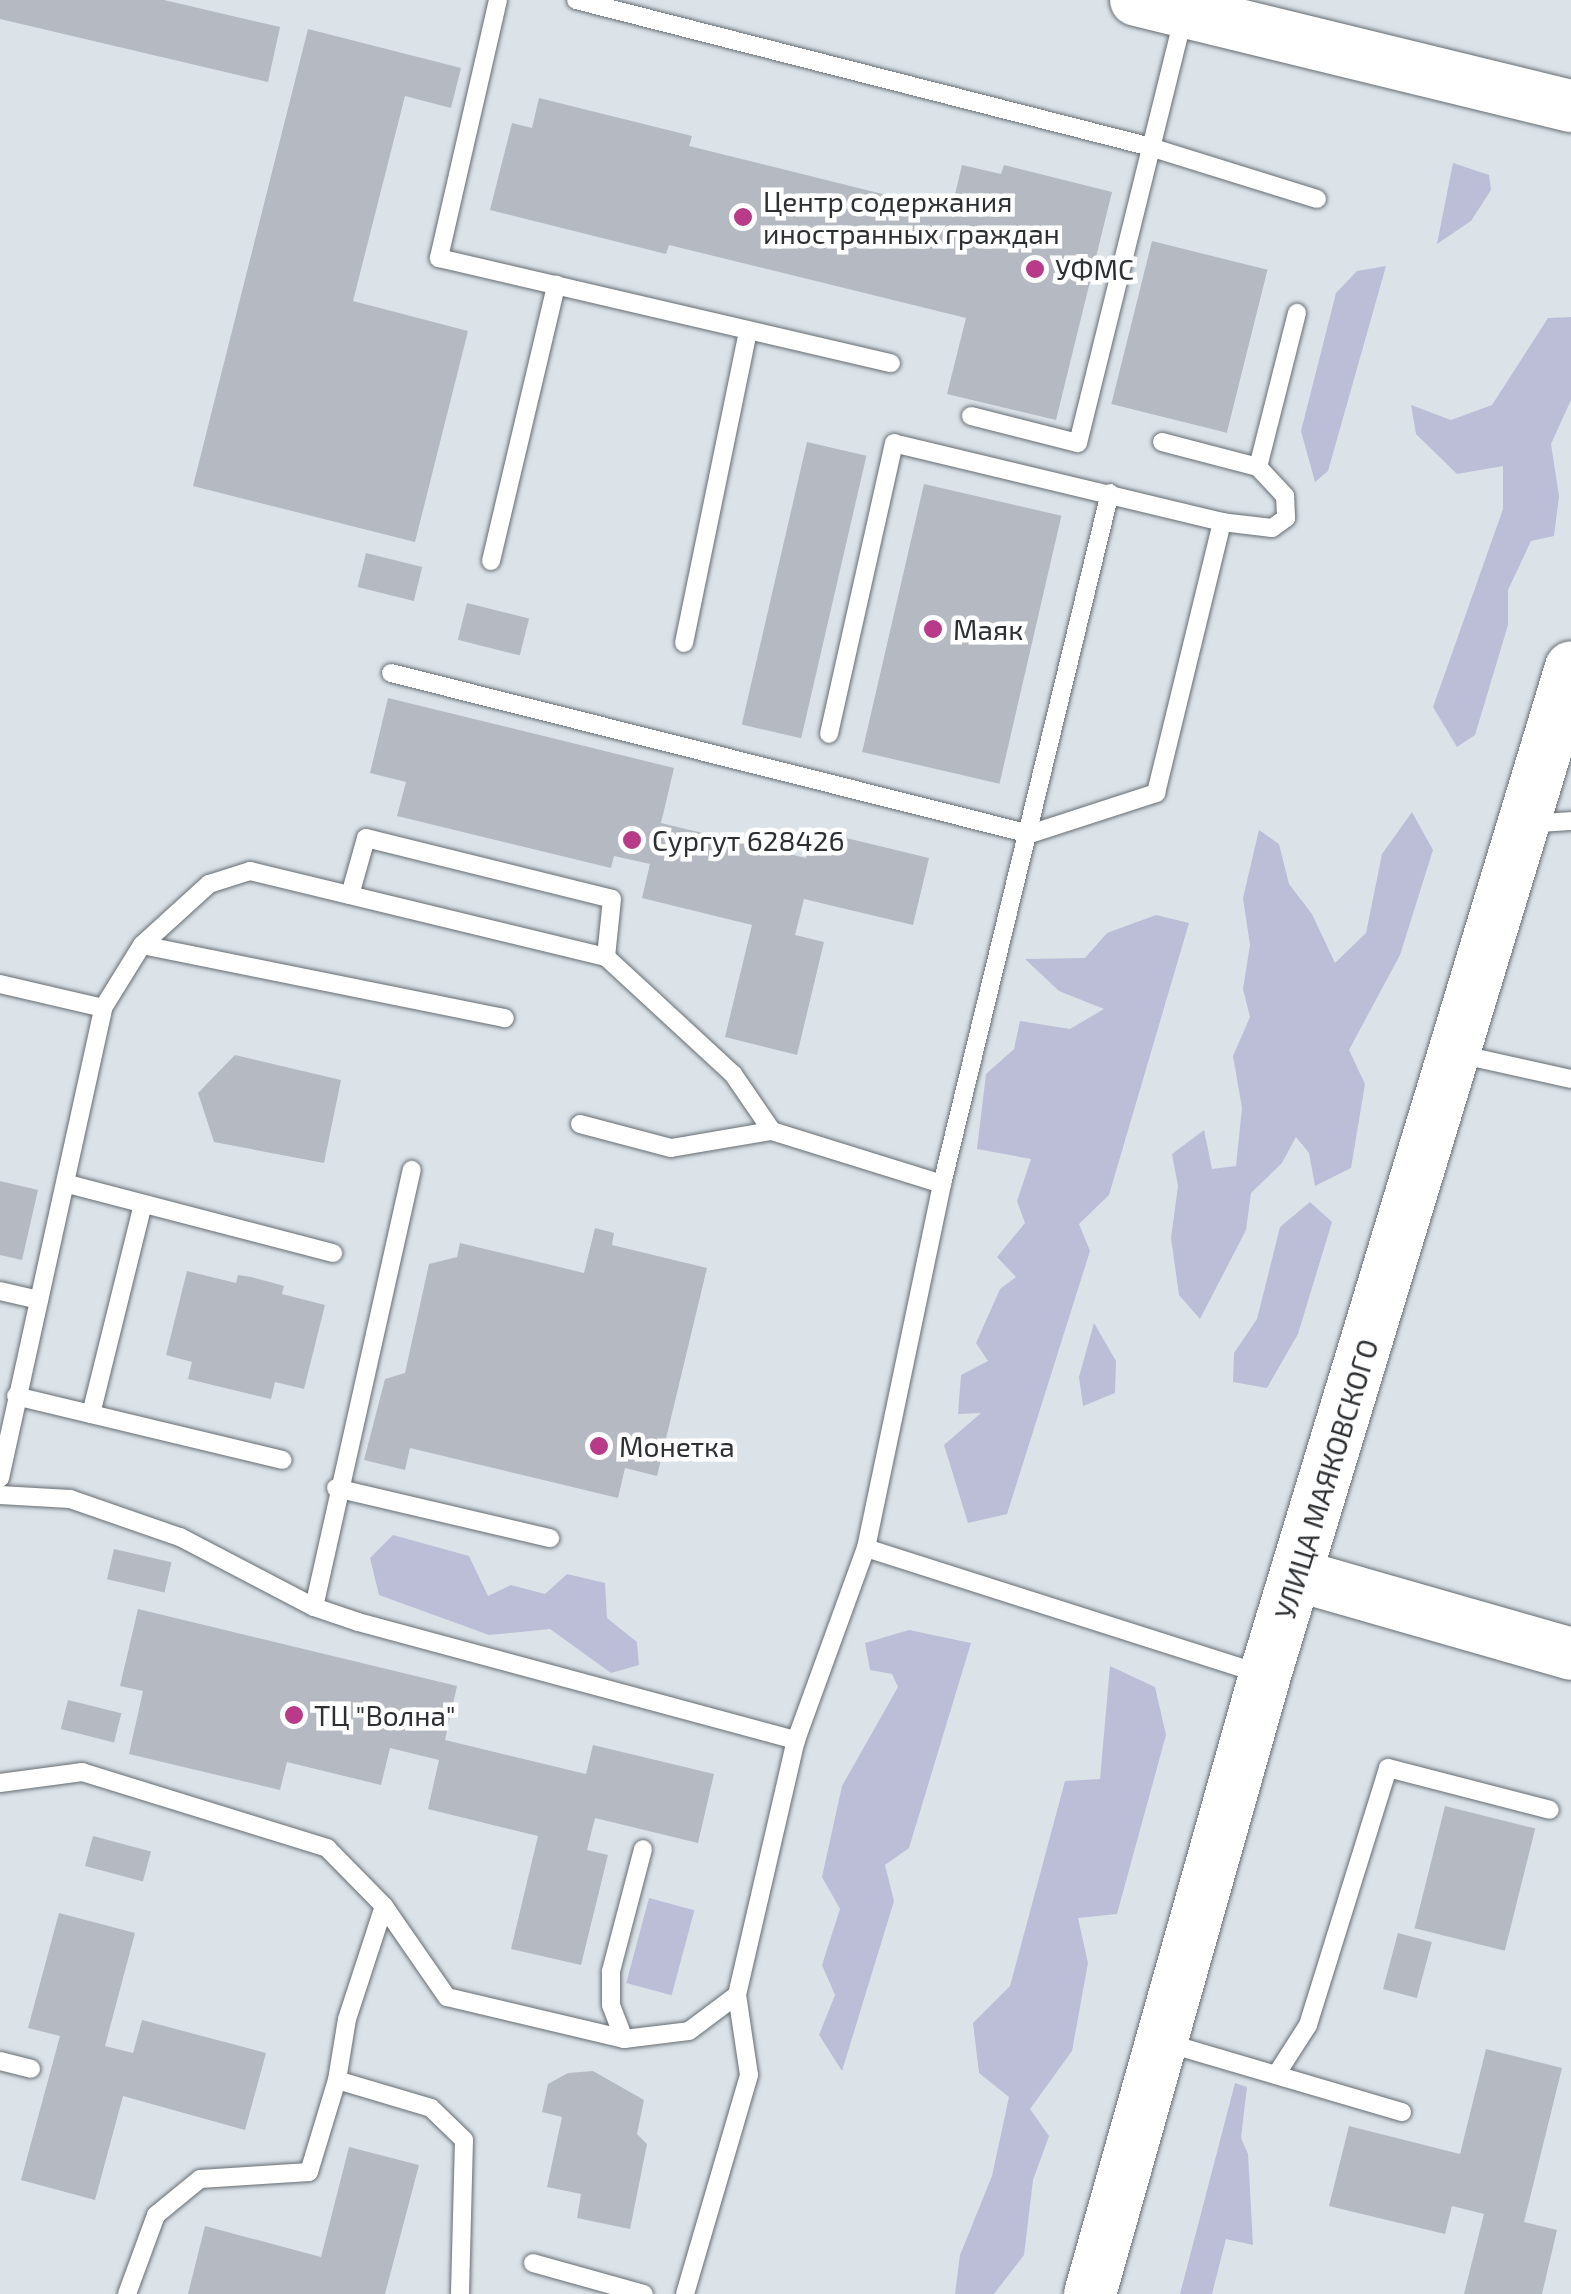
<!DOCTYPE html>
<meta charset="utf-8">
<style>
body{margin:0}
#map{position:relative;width:1571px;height:2294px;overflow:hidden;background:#dbe3e9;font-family:"Exo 2",sans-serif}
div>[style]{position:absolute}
.green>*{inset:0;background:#bcbed7;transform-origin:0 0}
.building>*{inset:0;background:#b5b9c1;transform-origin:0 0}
.roads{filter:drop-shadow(0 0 2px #666d72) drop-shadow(0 0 2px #666d72)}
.lane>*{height:18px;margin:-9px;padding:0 9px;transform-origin:9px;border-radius:9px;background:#fff}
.secondary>*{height:52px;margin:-26px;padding:0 26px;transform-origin:26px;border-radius:26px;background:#fff}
.dots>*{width:28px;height:28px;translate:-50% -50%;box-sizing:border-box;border:5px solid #fff;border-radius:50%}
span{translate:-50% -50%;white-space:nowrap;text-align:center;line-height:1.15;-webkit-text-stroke:9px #fff;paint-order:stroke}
.poi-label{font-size:28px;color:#2d3033}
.left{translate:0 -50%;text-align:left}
.street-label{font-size:28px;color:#2d3033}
</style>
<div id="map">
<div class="green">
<i style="clip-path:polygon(1453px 163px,1489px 175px,1491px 190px,1471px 221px,1437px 244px)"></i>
<i style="clip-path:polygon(1386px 266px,1328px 471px,1315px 482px,1301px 431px,1336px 293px,1357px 271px)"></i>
<i style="clip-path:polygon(1571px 317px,1571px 400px,1551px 444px,1559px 496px,1554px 536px,1531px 541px,1508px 590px,1508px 625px,1475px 735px,1457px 747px,1433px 707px,1503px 509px,1503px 466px,1457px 474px,1416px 434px,1411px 405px,1451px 420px,1492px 405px,1548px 318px)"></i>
<i style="clip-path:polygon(1412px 812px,1433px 850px,1400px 955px,1349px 1050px,1365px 1084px,1351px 1168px,1315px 1186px,1309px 1153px,1296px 1137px,1282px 1163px,1251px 1193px,1246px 1230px,1200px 1319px,1179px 1295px,1171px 1238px,1178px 1186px,1172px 1154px,1204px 1130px,1212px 1169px,1236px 1166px,1242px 1108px,1233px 1056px,1250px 1017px,1243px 989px,1250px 945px,1243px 898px,1259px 830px,1279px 844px,1289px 884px,1312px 914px,1335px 963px,1366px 933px,1382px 854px)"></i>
<i style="clip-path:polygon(1156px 915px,1189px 923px,1109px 1195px,1079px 1224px,1090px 1251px,1007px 1514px,968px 1523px,944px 1445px,981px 1413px,958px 1414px,961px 1375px,988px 1361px,976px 1343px,1000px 1289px,1016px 1277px,997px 1257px,1025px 1223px,1017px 1201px,1031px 1159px,977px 1149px,986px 1074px,1014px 1049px,1020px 1021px,1070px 1029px,1104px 1009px,1059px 991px,1025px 959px,1085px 958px,1107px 933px)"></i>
<i style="clip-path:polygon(1310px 1202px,1332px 1222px,1298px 1334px,1267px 1388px,1233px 1382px,1234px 1353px,1257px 1319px,1280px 1227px)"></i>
<i style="clip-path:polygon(1094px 1323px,1116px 1361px,1115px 1393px,1083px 1406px,1079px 1377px)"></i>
<i style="clip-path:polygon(393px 1535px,469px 1556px,488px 1596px,511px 1585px,545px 1594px,567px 1574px,605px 1583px,607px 1618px,637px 1642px,639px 1665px,611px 1673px,550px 1629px,489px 1635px,379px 1595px,370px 1558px)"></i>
<i style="clip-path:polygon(909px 1630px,971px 1643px,909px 1848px,885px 1865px,894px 1901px,842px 2071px,819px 2035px,835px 1995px,822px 1965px,840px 1909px,822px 1877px,842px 1786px,898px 1687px,892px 1674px,870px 1670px,865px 1643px)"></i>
<i style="clip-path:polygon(1110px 1666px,1155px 1687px,1166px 1735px,1117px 1914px,1078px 1918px,1088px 1963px,1072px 2051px,1030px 2109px,1049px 2136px,1033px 2180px,1024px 2255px,994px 2294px,955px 2294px,960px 2255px,992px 2176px,1009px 2097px,979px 2073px,973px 2023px,1010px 1986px,1065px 1781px,1100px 1779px)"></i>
<i style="left:649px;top:1898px;width:47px;height:88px;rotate:15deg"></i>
<i style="clip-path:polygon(1235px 2083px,1247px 2087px,1241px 2138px,1248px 2154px,1253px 2245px,1226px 2239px,1212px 2294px,1180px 2294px)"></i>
</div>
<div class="building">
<i style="clip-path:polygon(0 0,164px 0,280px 27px,268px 82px,0 19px)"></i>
<i style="clip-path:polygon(308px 29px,461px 68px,451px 108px,405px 96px,353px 301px,468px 331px,415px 542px,193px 486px)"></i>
<i style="clip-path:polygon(539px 98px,692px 136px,689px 146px,951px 211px,962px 165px,1001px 174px,1004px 165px,1112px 192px,1056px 420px,947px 394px,966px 318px,669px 245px,666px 254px,490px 210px,512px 123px,532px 128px)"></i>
<i style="left:1152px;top:241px;width:119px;height:168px;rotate:14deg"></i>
<i style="left:807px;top:442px;width:61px;height:290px;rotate:13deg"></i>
<i style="left:924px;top:484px;width:141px;height:275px;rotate:13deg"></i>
<i style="left:366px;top:553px;width:58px;height:35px;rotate:14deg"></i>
<i style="left:467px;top:603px;width:64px;height:38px;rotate:14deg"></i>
<i style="clip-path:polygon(388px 698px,674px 768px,661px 823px,806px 858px,813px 830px,929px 858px,913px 925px,804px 899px,795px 935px,824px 942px,797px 1055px,725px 1037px,752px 925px,642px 898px,650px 864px,614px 856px,611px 868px,397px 816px,406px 782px,370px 773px)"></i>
<i style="clip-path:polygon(235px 1055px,341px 1080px,324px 1163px,214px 1142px,198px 1093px)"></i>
<i style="clip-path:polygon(0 1181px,38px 1190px,22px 1260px,0 1255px)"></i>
<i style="clip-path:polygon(595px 1228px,614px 1233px,612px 1245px,707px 1268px,657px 1476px,625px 1468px,618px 1498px,410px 1448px,405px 1470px,364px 1460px,385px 1379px,405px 1373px,429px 1264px,457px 1257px,460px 1243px,584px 1273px)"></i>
<i style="clip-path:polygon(187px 1271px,236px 1283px,238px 1275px,251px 1277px,284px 1286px,282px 1294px,325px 1305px,304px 1389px,275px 1382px,271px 1399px,188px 1379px,192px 1362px,166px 1355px)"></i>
<i style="left:114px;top:1549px;width:59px;height:31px;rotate:13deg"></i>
<i style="clip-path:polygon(138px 1609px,457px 1686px,445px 1740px,586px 1774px,593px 1745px,714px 1774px,698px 1843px,595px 1818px,587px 1850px,608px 1855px,581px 1965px,511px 1949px,538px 1836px,428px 1809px,439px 1760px,390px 1748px,381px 1785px,287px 1762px,280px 1790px,129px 1754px,143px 1691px,120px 1686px)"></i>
<i style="left:68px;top:1700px;width:55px;height:30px;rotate:14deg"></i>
<i style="left:1445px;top:1806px;width:93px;height:126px;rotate:14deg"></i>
<i style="left:93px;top:1836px;width:60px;height:31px;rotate:15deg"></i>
<i style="clip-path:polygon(59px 1913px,135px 1933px,105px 2046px,133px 2053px,142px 2020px,266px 2053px,245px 2130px,123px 2096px,95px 2200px,21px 2180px,60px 2036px,28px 2028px)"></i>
<i style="left:1398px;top:1933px;width:35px;height:58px;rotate:15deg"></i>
<i style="clip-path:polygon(1486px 2049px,1562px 2068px,1524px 2222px,1557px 2230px,1542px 2294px,1464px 2294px,1484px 2214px,1452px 2206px,1445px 2234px,1329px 2206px,1349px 2126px,1460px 2154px)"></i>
<i style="clip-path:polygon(593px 2071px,644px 2100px,637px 2134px,647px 2144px,630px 2229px,577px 2218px,581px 2194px,547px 2187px,562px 2117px,542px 2112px,548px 2084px,568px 2073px)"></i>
<i style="clip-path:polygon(349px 2147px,419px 2165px,385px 2294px,188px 2294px,205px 2226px,321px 2257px)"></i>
</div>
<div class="roads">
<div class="lane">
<i style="left:498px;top:0;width:265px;rotate:102.9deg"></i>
<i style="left:439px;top:258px;width:464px;rotate:13.1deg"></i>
<i style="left:576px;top:0;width:589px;rotate:14.34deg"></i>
<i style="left:1147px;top:146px;width:178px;rotate:17.3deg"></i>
<i style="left:971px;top:416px;width:110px;rotate:14.2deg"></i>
<i style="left:1078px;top:443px;width:440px;rotate:-76.1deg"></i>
<i style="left:1162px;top:442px;width:99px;rotate:14.6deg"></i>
<i style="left:1258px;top:467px;width:40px;rotate:47deg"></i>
<i style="left:1285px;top:496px;width:22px;rotate:87deg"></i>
<i style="left:1286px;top:518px;width:17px;rotate:144deg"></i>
<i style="left:1272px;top:528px;width:50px;rotate:-173.2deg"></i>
<i style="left:1258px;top:467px;width:159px;rotate:-75.8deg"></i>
<i style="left:491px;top:561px;width:284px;rotate:-76.7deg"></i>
<i style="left:684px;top:643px;width:319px;rotate:-78.4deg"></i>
<i style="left:391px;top:673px;width:659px;rotate:14.14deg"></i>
<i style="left:1030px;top:834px;width:133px;rotate:-18deg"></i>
<i style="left:1156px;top:793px;width:279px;rotate:-76.3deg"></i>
<i style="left:1222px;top:522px;width:337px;rotate:-166.5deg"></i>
<i style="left:894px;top:443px;width:298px;rotate:102.6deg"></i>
<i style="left:1528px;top:824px;width:43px;rotate:-4deg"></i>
<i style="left:350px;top:895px;width:59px;rotate:-74.3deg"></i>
<i style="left:366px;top:838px;width:253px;rotate:13.9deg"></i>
<i style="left:612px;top:899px;width:58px;rotate:95.9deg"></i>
<i style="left:142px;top:945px;width:370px;rotate:11.4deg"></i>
<i style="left:0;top:984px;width:106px;rotate:13.1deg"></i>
<i style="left:1458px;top:1054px;width:116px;rotate:12.5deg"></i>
<i style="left:580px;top:1124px;width:94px;rotate:14.8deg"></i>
<i style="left:671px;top:1148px;width:102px;rotate:-9.6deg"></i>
<i style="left:68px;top:1184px;width:274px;rotate:14.6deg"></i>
<i style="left:0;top:1291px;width:40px;rotate:13deg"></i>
<i style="left:16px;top:1396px;width:274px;rotate:13.5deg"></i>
<i style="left:91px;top:1414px;width:216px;rotate:-76.1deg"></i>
<i style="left:0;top:1478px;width:481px;rotate:-77.6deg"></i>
<i style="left:103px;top:1008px;width:74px;rotate:-58.2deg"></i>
<i style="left:142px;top:945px;width:91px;rotate:-42.3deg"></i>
<i style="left:209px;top:884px;width:43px;rotate:-17.6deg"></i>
<i style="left:250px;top:871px;width:366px;rotate:13.6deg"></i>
<i style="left:606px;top:957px;width:173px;rotate:42.7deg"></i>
<i style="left:733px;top:1074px;width:69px;rotate:55.6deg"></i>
<i style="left:772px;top:1131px;width:178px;rotate:17.3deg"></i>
<i style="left:336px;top:1488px;width:220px;rotate:13.2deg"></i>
<i style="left:0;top:1495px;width:70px;rotate:3.3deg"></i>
<i style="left:70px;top:1499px;width:116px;rotate:19.1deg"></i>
<i style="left:180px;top:1537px;width:151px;rotate:27.6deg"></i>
<i style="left:314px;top:1607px;width:46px;rotate:18.8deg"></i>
<i style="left:358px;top:1622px;width:454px;rotate:15.1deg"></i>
<i style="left:866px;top:1548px;width:415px;rotate:17.7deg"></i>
<i style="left:314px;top:1607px;width:448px;rotate:-77.4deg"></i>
<i style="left:0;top:1783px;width:83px;rotate:-7.6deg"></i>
<i style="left:82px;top:1772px;width:257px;rotate:17.2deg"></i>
<i style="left:327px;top:1848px;width:81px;rotate:45.5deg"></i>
<i style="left:384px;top:1906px;width:111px;rotate:55.3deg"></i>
<i style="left:447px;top:1997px;width:182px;rotate:13.3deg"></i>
<i style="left:624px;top:2039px;width:65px;rotate:-7deg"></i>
<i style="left:689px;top:2031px;width:60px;rotate:-36.9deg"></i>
<i style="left:384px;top:1906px;width:119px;rotate:108.1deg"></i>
<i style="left:347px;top:2019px;width:62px;rotate:99.3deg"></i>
<i style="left:337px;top:2080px;width:98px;rotate:16.6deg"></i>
<i style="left:431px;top:2108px;width:46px;rotate:44.1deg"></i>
<i style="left:464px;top:2140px;width:154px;rotate:91.5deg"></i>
<i style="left:624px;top:2039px;width:36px;rotate:-111deg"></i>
<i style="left:611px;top:2005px;width:34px;rotate:-90deg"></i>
<i style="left:611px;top:1971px;width:126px;rotate:-75.3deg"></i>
<i style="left:1167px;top:2043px;width:245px;rotate:16.4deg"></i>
<i style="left:0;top:2061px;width:32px;rotate:14deg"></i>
<i style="left:1276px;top:2075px;width:59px;rotate:-57.4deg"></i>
<i style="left:1308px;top:2025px;width:269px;rotate:-72.7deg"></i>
<i style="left:1388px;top:1768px;width:167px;rotate:14.5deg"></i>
<i style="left:533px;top:2263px;width:115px;rotate:15.6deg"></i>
<i style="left:127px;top:2294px;width:84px;rotate:-69.8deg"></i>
<i style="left:156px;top:2215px;width:57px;rotate:-39.3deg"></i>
<i style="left:200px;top:2179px;width:109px;rotate:-3.7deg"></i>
<i style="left:309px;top:2172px;width:96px;rotate:-73.1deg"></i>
<i style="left:685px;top:2294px;width:228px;rotate:-73.7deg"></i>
<i style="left:749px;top:2075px;width:81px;rotate:-98.5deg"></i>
<i style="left:737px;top:1995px;width:262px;rotate:-77deg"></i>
<i style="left:796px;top:1740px;width:204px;rotate:-70deg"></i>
<i style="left:866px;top:1548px;width:372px;rotate:-78.2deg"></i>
<i style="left:942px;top:1184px;width:711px;rotate:-76.34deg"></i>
</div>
<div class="secondary">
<i style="left:1136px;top:0;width:448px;rotate:13.7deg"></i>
<i style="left:1296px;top:1575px;width:286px;rotate:16deg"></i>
<i style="left:1090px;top:2294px;width:643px;rotate:-74.21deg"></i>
<i style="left:1265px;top:1675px;width:1053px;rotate:-73.11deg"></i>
</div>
</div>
<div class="dots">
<i style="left:743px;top:217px;background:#b83a89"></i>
<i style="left:1035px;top:269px;background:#b83a89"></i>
<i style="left:933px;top:629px;background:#b83a89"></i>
<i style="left:632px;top:840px;background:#b83a89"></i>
<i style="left:599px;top:1446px;background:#b83a89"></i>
<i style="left:294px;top:1715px;background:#b83a89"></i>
</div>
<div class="poi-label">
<span class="left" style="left:763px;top:217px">Центр содержания<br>иностранных граждан</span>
<span class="left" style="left:1055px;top:269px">УФМС</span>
<span class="left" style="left:953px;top:629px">Маяк</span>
<span class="left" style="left:652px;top:840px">Сургут 628426</span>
<span class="left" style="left:619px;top:1446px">Монетка</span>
<span class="left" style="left:314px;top:1715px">ТЦ "Волна"</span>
</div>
<div class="street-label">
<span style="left:1326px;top:1479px;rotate:-73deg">УЛИЦА МАЯКОВСКОГО</span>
</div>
</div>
